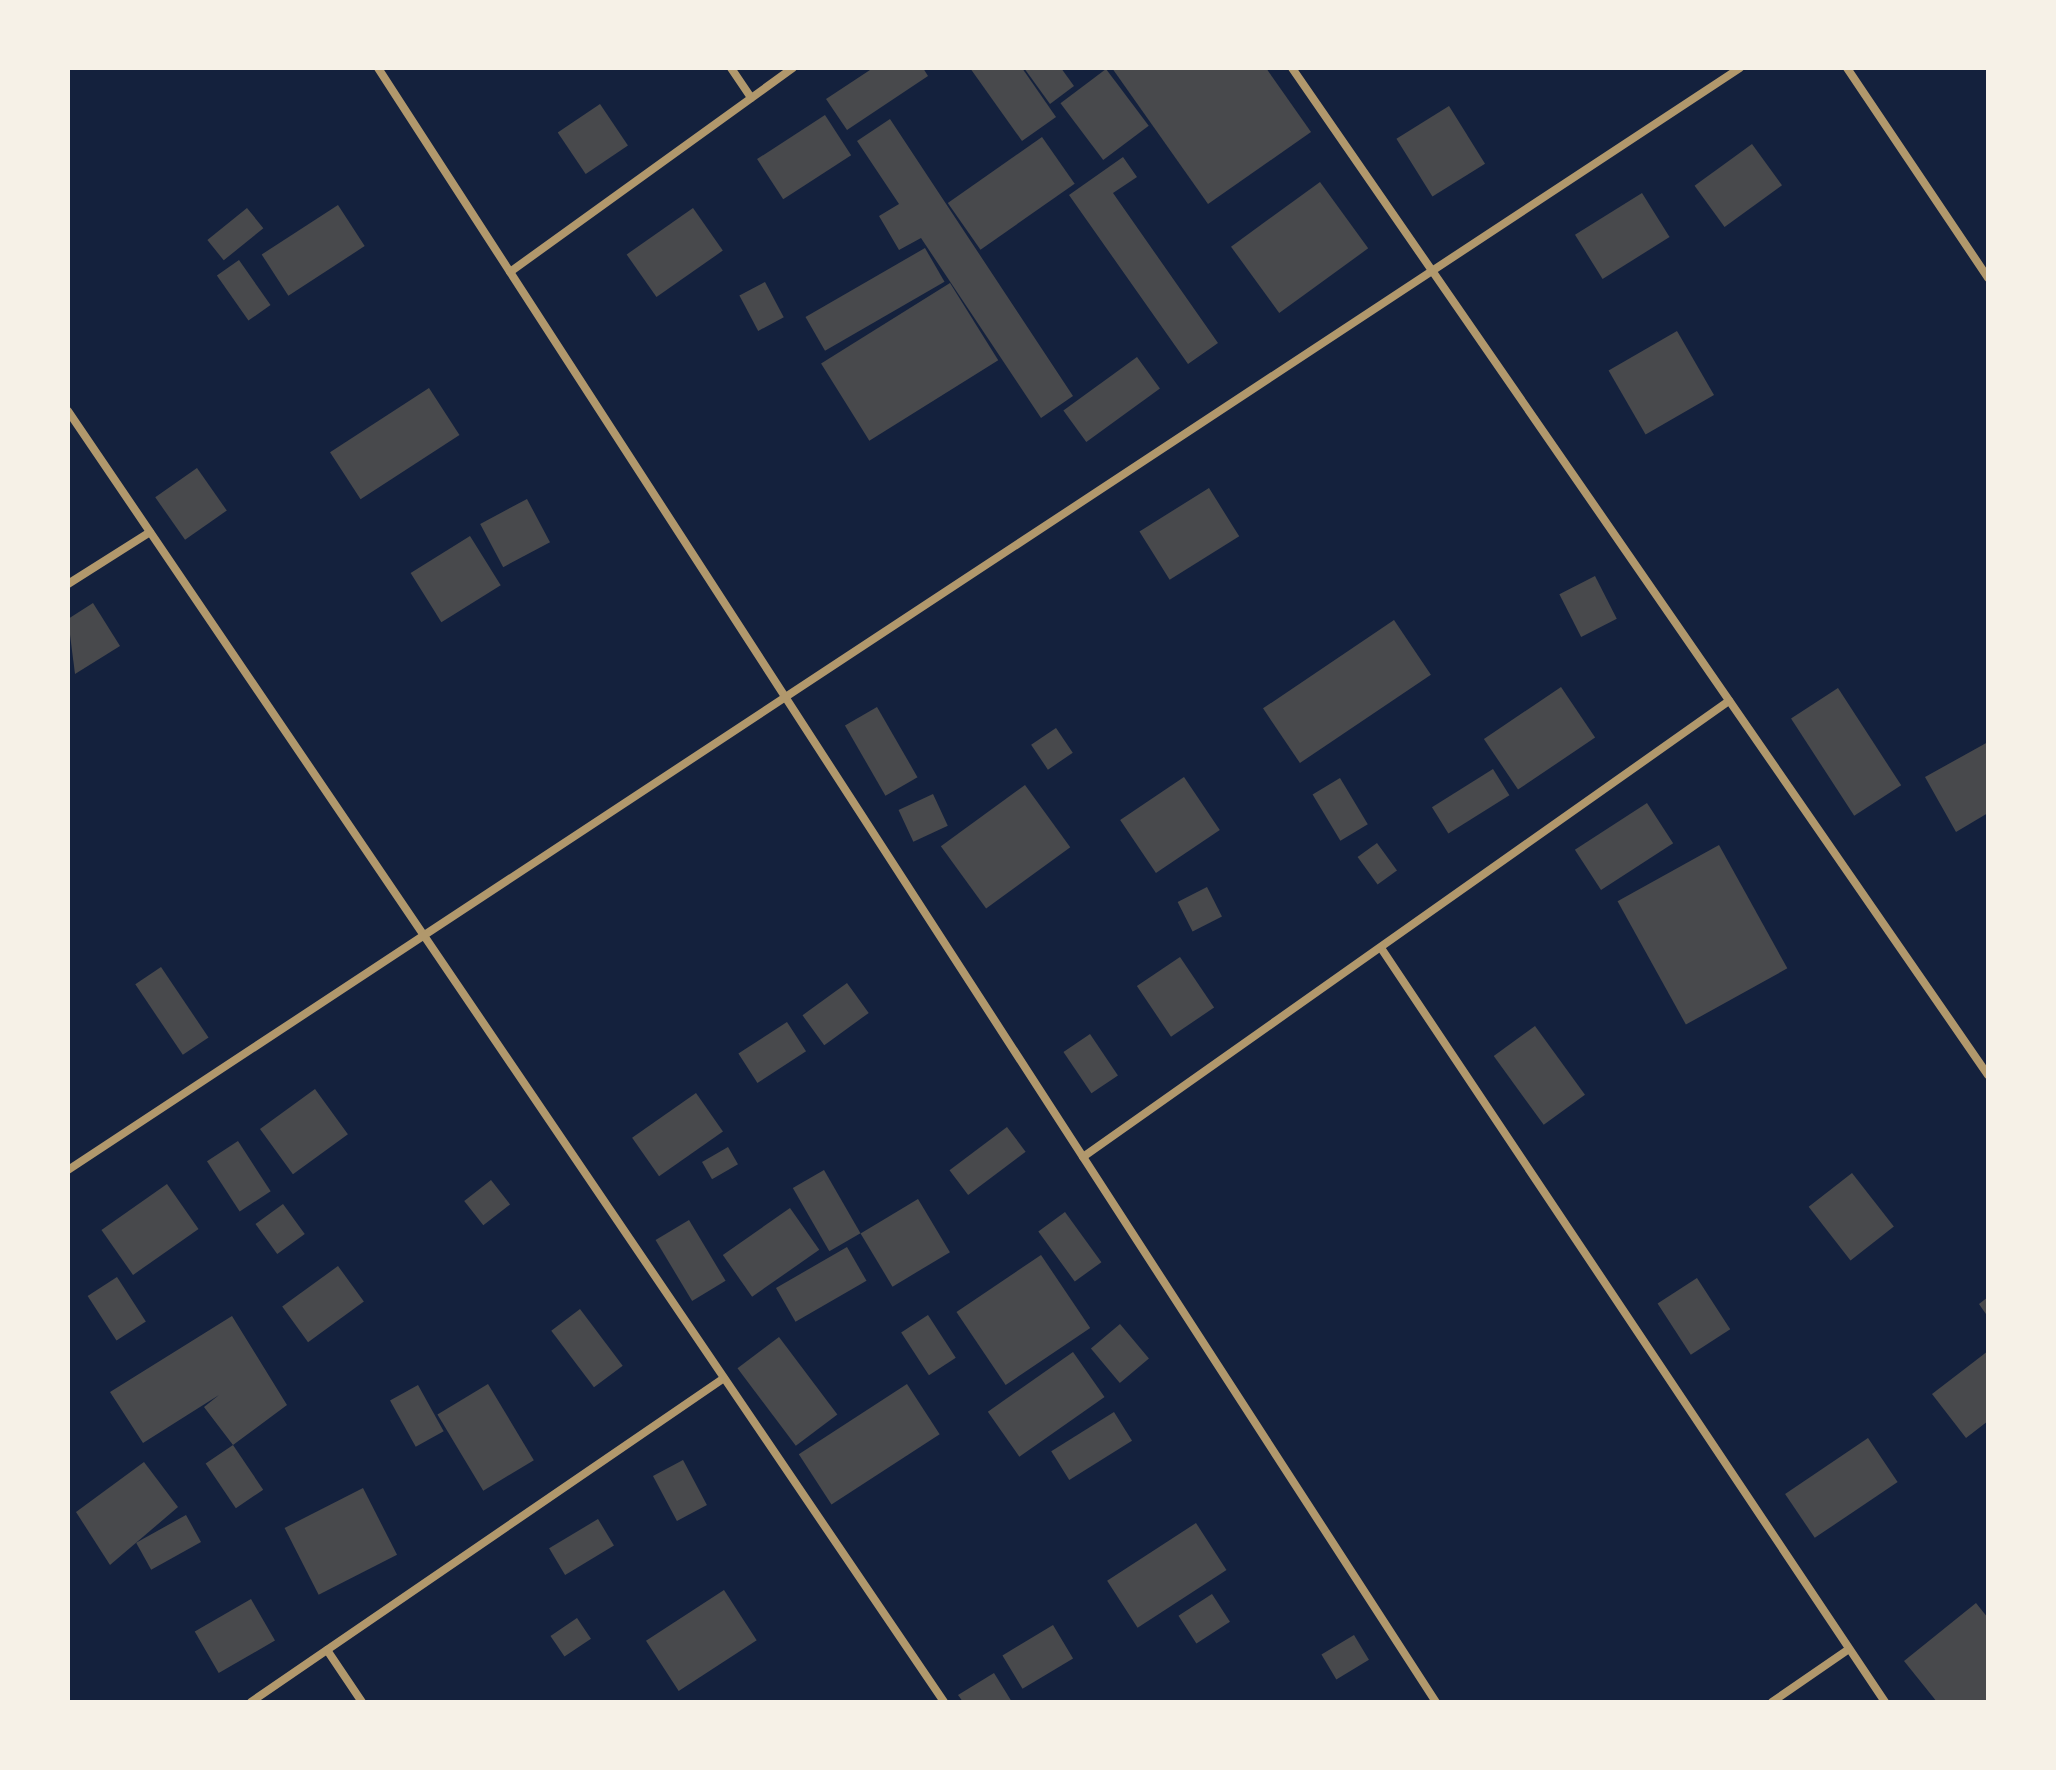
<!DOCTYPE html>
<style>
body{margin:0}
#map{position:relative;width:2056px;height:1770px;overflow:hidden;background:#14213d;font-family:"Nunito Sans",sans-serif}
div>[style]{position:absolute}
.building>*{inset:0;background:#48494c;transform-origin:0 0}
.minor>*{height:8px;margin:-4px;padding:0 4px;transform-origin:4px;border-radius:4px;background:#b1986c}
span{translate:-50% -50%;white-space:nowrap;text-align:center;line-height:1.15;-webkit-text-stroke:6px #f6f1e7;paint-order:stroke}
.frame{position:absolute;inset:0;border:70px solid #f6f1e7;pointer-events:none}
</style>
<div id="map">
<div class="building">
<i style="clip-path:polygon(873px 68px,923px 68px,928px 76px,847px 130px,826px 99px)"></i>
<i style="clip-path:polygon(970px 68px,1022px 68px,1056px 117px,1022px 141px)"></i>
<i style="clip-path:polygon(1024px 68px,1061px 68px,1074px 86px,1050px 104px)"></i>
<i style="clip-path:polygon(1112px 68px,1266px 68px,1311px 132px,1208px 204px)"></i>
<i style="left:1106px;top:69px;width:71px;height:57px;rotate:53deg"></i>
<i style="left:600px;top:104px;width:50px;height:51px;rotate:56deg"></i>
<i style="left:1449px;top:106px;width:68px;height:62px;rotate:58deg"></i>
<i style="left:825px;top:115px;width:48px;height:81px;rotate:57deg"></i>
<i style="clip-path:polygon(890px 119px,1073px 396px,1041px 418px,921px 238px,899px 250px,879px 216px,899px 204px,857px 141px)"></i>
<i style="left:1042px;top:137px;width:57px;height:115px;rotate:55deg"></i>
<i style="left:1752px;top:144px;width:51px;height:71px;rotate:54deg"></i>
<i style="clip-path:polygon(1123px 157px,1137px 177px,1113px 193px,1218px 343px,1188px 364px,1069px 195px)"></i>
<i style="left:1320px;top:182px;width:82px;height:110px;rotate:54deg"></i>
<i style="left:1642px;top:193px;width:52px;height:79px;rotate:58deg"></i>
<i style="left:338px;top:205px;width:49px;height:91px;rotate:57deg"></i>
<i style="left:247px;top:208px;width:26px;height:51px;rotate:51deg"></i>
<i style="left:693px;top:208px;width:52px;height:81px;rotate:55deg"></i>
<i style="left:925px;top:248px;width:39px;height:138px;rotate:60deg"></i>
<i style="left:239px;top:260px;width:55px;height:27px;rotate:55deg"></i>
<i style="left:765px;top:282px;width:40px;height:29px;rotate:62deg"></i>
<i style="left:950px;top:283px;width:91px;height:152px;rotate:58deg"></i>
<i style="left:1677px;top:331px;width:74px;height:79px;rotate:60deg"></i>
<i style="left:1137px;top:357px;width:39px;height:91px;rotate:54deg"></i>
<i style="left:429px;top:388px;width:56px;height:118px;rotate:57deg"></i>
<i style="left:197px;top:468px;width:52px;height:51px;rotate:55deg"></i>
<i style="left:1209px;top:488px;width:57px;height:82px;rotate:58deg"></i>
<i style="left:527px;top:499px;width:49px;height:53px;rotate:62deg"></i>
<i style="left:470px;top:536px;width:58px;height:70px;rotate:58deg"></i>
<i style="left:1595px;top:576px;width:48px;height:40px;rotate:63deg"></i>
<i style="clip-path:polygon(93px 603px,120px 646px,75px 674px,68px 619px)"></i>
<i style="left:1394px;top:620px;width:66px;height:158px;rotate:56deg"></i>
<i style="left:1561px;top:687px;width:61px;height:93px;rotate:56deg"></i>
<i style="left:1838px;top:688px;width:116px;height:56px;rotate:57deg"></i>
<i style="left:877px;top:707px;width:81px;height:37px;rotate:60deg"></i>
<i style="left:1056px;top:728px;width:30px;height:30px;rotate:56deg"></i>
<i style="clip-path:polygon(1988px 742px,1988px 813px,1956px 832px,1925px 777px)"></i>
<i style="left:1493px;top:769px;width:31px;height:72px;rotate:58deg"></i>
<i style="left:1184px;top:777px;width:64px;height:77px;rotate:56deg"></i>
<i style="left:1340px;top:778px;width:54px;height:32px;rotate:59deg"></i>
<i style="left:1025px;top:785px;width:77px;height:104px;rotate:54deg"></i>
<i style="left:933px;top:794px;width:35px;height:38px;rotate:65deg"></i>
<i style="left:1647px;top:803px;width:48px;height:86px;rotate:57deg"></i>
<i style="left:1377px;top:843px;width:34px;height:24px;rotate:54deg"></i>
<i style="left:1719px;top:845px;width:141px;height:116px;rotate:61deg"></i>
<i style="left:1207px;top:887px;width:33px;height:33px;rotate:63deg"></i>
<i style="left:1180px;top:957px;width:61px;height:52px;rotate:56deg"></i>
<i style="left:161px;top:967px;width:85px;height:31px;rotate:56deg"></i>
<i style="left:847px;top:983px;width:37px;height:55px;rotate:54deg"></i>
<i style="left:787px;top:1022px;width:35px;height:58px;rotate:57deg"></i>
<i style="left:1535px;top:1026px;width:85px;height:51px;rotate:54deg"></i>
<i style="left:1090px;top:1034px;width:50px;height:32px;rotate:56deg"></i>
<i style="left:315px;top:1089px;width:56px;height:68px;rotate:54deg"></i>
<i style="left:696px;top:1093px;width:47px;height:78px;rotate:55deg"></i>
<i style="left:1007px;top:1127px;width:31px;height:72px;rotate:53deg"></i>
<i style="left:238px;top:1141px;width:60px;height:37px;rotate:57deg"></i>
<i style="left:728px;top:1147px;width:20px;height:30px;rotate:60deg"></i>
<i style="left:824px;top:1170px;width:73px;height:36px;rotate:60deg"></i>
<i style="left:1852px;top:1173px;width:68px;height:55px;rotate:52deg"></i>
<i style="left:491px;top:1180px;width:31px;height:34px;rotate:52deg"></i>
<i style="left:167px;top:1184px;width:55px;height:80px;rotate:55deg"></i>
<i style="left:918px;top:1199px;width:62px;height:67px;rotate:59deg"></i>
<i style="left:283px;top:1204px;width:37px;height:34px;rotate:54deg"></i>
<i style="left:790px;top:1208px;width:51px;height:82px;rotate:55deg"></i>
<i style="left:1065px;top:1212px;width:62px;height:33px;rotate:54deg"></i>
<i style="left:689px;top:1220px;width:71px;height:39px;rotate:59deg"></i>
<i style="left:847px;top:1247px;width:39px;height:82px;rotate:60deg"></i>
<i style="left:1041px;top:1255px;width:88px;height:102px;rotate:56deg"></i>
<i style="left:338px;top:1266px;width:44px;height:69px;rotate:54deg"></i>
<i style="left:117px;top:1277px;width:53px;height:35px;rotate:57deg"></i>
<i style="left:1697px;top:1278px;width:61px;height:47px;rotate:57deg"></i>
<i style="clip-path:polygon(1988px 1297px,1988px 1317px,1979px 1304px)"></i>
<i style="left:580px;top:1309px;width:71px;height:36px;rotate:53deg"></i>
<i style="left:928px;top:1315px;width:51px;height:32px;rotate:57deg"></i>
<i style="clip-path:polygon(232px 1316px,287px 1405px,233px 1445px,204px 1407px,219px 1395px,143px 1443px,110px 1392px)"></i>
<i style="left:1120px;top:1324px;width:45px;height:38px;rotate:50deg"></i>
<i style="left:779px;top:1337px;width:97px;height:52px;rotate:53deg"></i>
<i style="clip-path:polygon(1988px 1351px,1988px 1421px,1966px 1438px,1932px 1394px)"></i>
<i style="left:1073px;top:1352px;width:55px;height:104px;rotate:55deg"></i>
<i style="left:488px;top:1384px;width:89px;height:59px;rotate:59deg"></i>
<i style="left:907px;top:1384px;width:60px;height:129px;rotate:57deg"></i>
<i style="left:418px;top:1385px;width:53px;height:32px;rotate:61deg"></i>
<i style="left:1114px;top:1412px;width:34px;height:74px;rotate:58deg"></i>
<i style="left:1868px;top:1438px;width:53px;height:100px;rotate:56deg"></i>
<i style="left:233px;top:1445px;width:54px;height:33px;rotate:56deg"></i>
<i style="left:683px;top:1460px;width:51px;height:34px;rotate:62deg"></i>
<i style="clip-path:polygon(144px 1462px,178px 1507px,110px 1565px,76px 1512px)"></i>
<i style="left:363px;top:1488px;width:75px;height:88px;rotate:63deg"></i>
<i style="left:186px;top:1515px;width:31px;height:57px;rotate:61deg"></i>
<i style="left:598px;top:1519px;width:31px;height:57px;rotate:59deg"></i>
<i style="left:1196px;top:1523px;width:56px;height:106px;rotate:57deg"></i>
<i style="left:724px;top:1590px;width:60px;height:93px;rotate:57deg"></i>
<i style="left:1212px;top:1594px;width:33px;height:40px;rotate:57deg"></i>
<i style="left:251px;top:1599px;width:48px;height:65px;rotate:60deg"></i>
<i style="clip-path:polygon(1976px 1603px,1988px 1618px,1988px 1702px,1937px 1702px,1904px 1661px)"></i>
<i style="left:577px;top:1618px;width:25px;height:32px;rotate:56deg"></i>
<i style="left:1053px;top:1625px;width:39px;height:59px;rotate:59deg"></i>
<i style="left:1354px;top:1635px;width:29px;height:38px;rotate:59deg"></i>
<i style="clip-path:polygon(994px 1673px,1012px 1702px,963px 1702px,958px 1695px)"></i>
</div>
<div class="minor">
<i style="left:378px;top:68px;width:1947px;rotate:57.08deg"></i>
<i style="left:731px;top:68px;width:36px;rotate:56deg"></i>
<i style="left:1292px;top:68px;width:1224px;rotate:55.35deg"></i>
<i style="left:1847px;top:68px;width:253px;rotate:56.1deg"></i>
<i style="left:510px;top:272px;width:349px;rotate:-35.8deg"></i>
<i style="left:68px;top:411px;width:1560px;rotate:55.84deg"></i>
<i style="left:68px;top:584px;width:97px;rotate:-32.4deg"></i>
<i style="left:1381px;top:948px;width:907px;rotate:56.24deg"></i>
<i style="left:1083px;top:1157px;width:791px;rotate:-35.22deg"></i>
<i style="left:68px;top:1170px;width:2002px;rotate:-33.39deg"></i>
<i style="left:327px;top:1650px;width:63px;rotate:56.1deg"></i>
<i style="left:251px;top:1702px;width:573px;rotate:-34.41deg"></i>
<i style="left:1772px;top:1702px;width:93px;rotate:-34.5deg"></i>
</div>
<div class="frame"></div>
</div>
